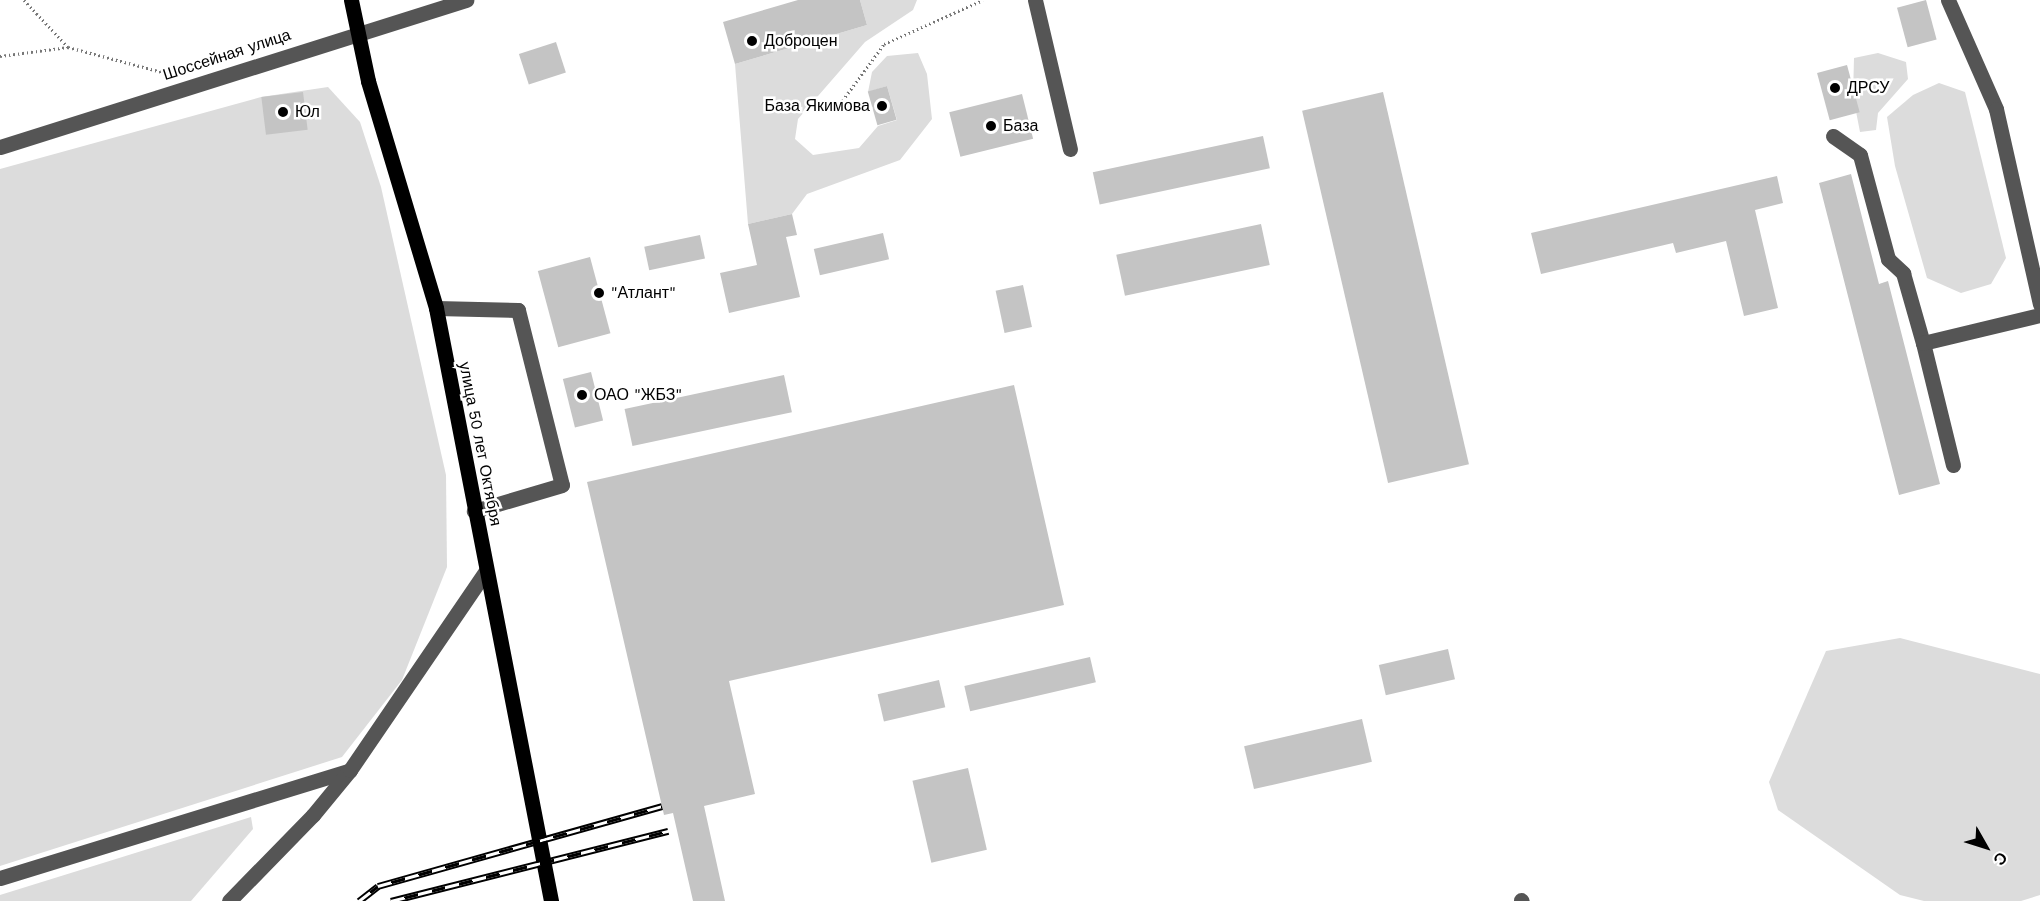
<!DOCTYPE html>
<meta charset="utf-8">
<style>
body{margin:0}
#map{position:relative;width:2040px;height:901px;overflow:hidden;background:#fff;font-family:"Work Sans",sans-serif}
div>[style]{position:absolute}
.green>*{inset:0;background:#dcdcdc}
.building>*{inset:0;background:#c4c4c4;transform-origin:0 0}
.path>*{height:3px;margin-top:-1.5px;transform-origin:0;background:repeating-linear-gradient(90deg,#777 0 1.5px,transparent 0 4.5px)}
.minor>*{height:15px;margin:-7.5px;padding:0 7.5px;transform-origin:7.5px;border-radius:7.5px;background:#555}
.major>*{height:15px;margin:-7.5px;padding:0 7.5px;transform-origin:7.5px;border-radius:7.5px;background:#000}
.rail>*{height:7px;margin-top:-3.5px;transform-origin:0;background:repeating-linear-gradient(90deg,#fff 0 14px,#000 0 28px);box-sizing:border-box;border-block:2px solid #000}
.dots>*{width:16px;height:16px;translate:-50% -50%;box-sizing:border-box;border:3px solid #fff;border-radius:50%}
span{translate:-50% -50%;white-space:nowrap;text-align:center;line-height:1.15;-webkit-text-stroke:5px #fff;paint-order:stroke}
.poi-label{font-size:16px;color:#000}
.left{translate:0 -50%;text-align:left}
.right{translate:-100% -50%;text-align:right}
.street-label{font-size:16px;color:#000}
.north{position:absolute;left:1956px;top:817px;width:60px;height:60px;-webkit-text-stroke:4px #fff;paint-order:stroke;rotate:129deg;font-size:16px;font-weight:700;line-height:24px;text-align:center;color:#000}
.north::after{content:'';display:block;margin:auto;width:21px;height:27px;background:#000;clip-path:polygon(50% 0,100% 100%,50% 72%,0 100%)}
</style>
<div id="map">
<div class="green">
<i style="clip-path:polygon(860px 0,917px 0,913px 10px,865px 42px,798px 119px,795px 139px,813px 155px,859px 148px,878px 126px,897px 120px,887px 86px,868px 92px,872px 72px,887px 56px,918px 53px,927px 74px,932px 119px,900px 160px,807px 194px,792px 214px,748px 224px,735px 64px,867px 25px)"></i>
<i style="clip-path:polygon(1878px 53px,1906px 62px,1908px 79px,1878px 113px,1876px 130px,1860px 132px,1853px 96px,1854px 58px)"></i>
<i style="clip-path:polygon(1939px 83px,1965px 92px,2006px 258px,1991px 284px,1961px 293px,1927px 278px,1895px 166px,1887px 117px,1913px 95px)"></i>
<i style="clip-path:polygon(328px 87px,360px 122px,381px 187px,446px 475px,447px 567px,402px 680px,342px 757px,0 866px,0 169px,261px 97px)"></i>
<i style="clip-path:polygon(1900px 638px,2040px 674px,2040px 895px,2021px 901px,1924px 901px,1900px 895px,1778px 810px,1769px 782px,1826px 651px)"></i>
<i style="clip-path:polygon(251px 817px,253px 829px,191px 901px,0 901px,0 895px)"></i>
</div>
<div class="building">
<i style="clip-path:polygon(798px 0,860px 0,867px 25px,735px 64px,723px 22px)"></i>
<i style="left:1926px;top:0;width:41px;height:30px;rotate:75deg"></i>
<i style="left:556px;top:42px;width:32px;height:39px;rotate:72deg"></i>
<i style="left:1847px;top:65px;width:49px;height:31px;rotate:75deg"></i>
<i style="left:887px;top:86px;width:35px;height:20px;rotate:74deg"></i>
<i style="left:303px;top:92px;width:38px;height:42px;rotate:83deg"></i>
<i style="left:1383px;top:92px;width:382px;height:83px;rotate:77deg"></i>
<i style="left:1022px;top:94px;width:46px;height:75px;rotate:76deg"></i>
<i style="left:1263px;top:136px;width:33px;height:174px;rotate:78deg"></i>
<i style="clip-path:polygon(1851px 174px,1879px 284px,1888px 281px,1940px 484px,1899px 495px,1819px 183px)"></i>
<i style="clip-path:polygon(1777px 176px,1783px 203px,1755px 210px,1778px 308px,1744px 316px,1726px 241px,1676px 253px,1673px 243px,1541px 274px,1531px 233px)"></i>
<i style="clip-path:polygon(792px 214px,797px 235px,786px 237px,800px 297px,729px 313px,720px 273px,757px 265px,748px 224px)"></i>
<i style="left:1261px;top:224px;width:42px;height:148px;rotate:78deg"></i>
<i style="left:883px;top:233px;width:27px;height:71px;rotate:77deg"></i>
<i style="left:700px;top:235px;width:24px;height:57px;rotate:78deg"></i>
<i style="left:590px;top:257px;width:79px;height:54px;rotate:75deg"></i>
<i style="left:1023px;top:285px;width:43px;height:28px;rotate:78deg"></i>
<i style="left:591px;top:372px;width:50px;height:29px;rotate:76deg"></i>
<i style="left:784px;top:375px;width:38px;height:163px;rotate:78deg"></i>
<i style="clip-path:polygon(1014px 385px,1064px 605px,729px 681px,755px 794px,704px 806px,725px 901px,693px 901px,673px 813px,664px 815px,587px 482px)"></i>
<i style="left:1448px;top:649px;width:31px;height:71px;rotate:77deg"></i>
<i style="left:1090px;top:657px;width:26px;height:129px;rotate:77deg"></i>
<i style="left:939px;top:680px;width:28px;height:63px;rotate:77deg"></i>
<i style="left:1362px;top:719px;width:44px;height:121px;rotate:77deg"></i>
<i style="left:968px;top:768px;width:84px;height:57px;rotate:77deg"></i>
</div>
<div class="path">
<i style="left:24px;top:0;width:64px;rotate:46.9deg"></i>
<i style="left:0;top:56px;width:69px;rotate:-7.5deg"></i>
<i style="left:68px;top:47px;width:113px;rotate:14.9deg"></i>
<i style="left:840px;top:104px;width:74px;rotate:-53.7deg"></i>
<i style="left:884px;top:44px;width:108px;rotate:-24deg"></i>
</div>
<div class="minor">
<i style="left:1035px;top:0;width:153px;rotate:76.8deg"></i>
<i style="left:1948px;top:0;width:119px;rotate:66.2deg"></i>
<i style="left:1996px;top:109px;width:200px;rotate:77.3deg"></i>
<i style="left:1833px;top:136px;width:33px;rotate:35deg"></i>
<i style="left:1860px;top:155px;width:108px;rotate:74.9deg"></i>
<i style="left:1888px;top:259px;width:21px;rotate:43deg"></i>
<i style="left:1903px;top:273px;width:73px;rotate:74.1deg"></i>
<i style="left:0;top:147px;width:489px;rotate:-17.5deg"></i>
<i style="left:436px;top:308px;width:82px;rotate:1.4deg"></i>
<i style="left:518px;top:310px;width:180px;rotate:75.9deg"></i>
<i style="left:562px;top:485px;width:92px;rotate:163.5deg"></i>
<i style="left:1953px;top:465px;width:126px;rotate:-103.8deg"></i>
<i style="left:1923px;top:343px;width:120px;rotate:-13.5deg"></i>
<i style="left:0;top:878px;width:366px;rotate:-17.1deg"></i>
<i style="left:1521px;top:900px;width:1px;rotate:45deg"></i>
<i style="left:229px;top:901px;width:120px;rotate:-45.7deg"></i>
<i style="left:313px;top:815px;width:58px;rotate:-50.6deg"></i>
<i style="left:350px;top:770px;width:241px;rotate:-55.7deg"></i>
</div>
<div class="major">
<i style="left:351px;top:0;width:83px;rotate:78.1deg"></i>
<i style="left:368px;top:81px;width:237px;rotate:73.3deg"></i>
<i style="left:436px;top:308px;width:604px;rotate:79.02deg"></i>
</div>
<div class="rail">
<i style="left:359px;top:901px;width:24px;rotate:-38deg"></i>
<i style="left:378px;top:886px;width:295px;rotate:-15.7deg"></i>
<i style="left:391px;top:901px;width:286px;rotate:-14.2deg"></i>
</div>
<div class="dots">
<i style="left:752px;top:41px;background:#000"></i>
<i style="left:1835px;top:88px;background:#000"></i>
<i style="left:882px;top:106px;background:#000"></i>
<i style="left:283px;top:112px;background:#000"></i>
<i style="left:991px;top:126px;background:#000"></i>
<i style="left:599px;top:293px;background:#000"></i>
<i style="left:582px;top:395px;background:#000"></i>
</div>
<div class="poi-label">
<span class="left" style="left:764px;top:41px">Доброцен</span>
<span class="left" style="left:1847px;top:88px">ДРСУ</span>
<span class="right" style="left:870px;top:106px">База Якимова</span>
<span class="left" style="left:295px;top:112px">Юл</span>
<span class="left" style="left:1003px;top:126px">База</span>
<span class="left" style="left:611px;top:293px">"Атлант"</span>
<span class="left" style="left:594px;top:395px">ОАО "ЖБЗ"</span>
</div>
<div class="street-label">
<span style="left:227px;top:55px;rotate:-18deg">Шоссейная улица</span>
<span style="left:480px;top:444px;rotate:79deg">улица 50 лет Октября</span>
</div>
<div class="north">С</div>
</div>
